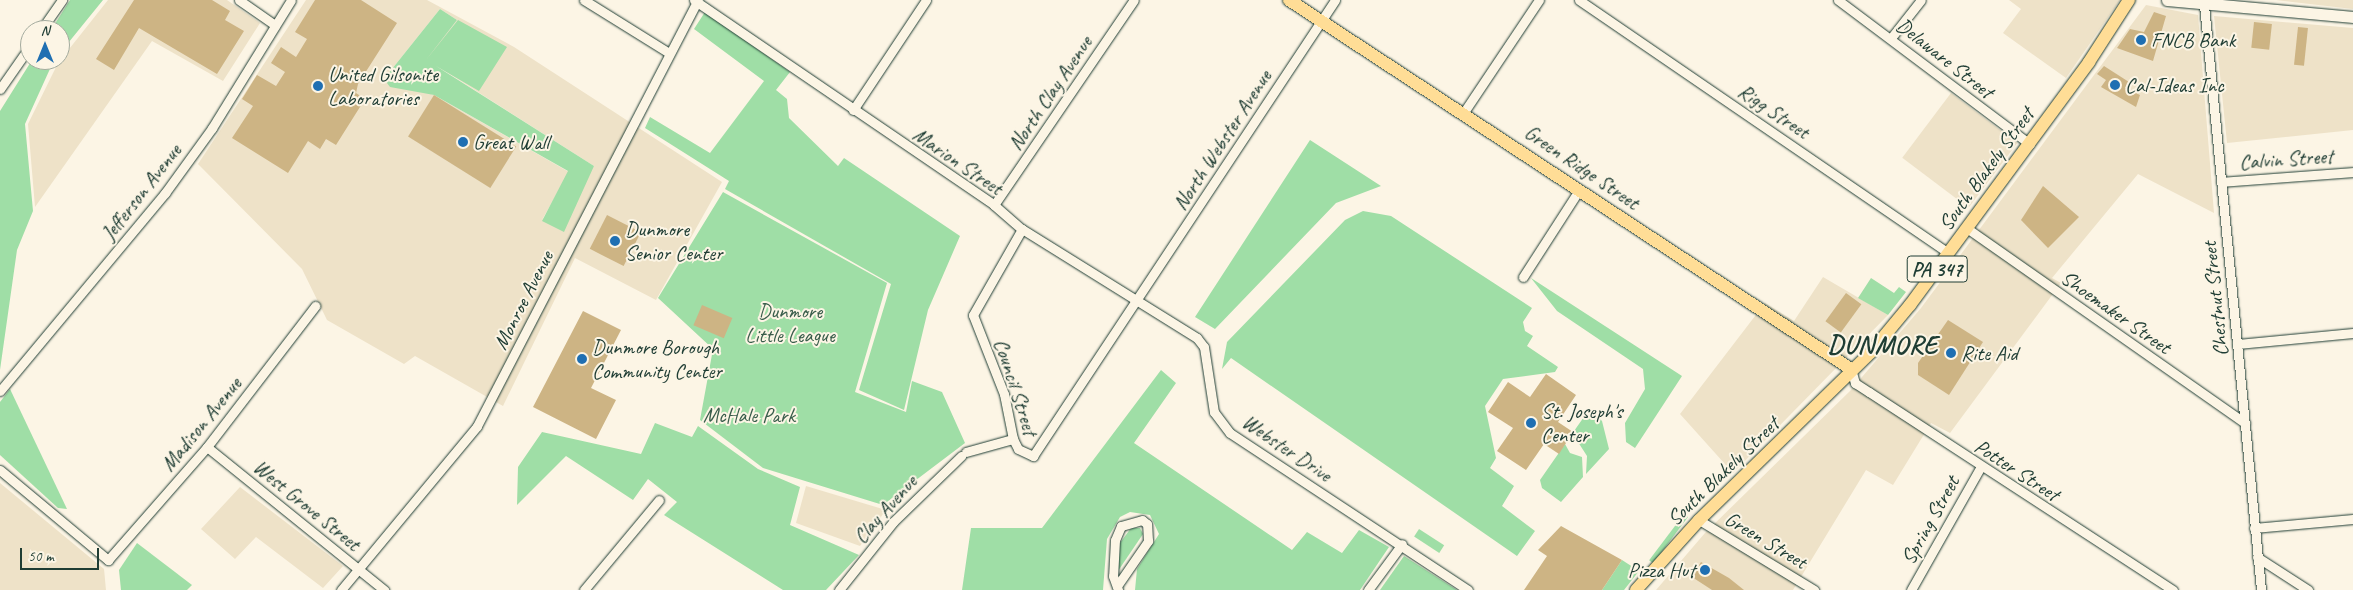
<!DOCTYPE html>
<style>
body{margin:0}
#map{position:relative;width:2353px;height:590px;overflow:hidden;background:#fcf5e5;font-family:Caveat,sans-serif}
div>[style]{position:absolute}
.built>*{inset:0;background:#eee2c8;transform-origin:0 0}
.green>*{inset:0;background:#9fdea6;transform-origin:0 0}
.building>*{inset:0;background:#cdb484;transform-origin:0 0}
.roads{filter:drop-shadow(0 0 1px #1f3d34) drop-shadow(0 0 1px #1f3d34)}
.minor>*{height:9px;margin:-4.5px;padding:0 4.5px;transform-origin:4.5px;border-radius:4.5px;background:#fcf5e5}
.secondary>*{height:11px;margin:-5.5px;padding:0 5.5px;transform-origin:5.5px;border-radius:5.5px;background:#fcf5e5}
.primary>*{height:12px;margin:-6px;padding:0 6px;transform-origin:6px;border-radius:6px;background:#ffdd96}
.dots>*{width:14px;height:14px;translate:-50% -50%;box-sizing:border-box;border:2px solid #fcf5e5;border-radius:50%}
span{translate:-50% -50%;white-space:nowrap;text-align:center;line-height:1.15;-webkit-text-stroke:4px #fcf5e5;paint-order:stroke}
.shield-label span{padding:1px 4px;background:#fcf5e5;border:1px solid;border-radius:4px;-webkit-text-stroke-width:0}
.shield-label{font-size:20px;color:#1f3d34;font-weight:700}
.poi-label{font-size:21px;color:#1f3d34}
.left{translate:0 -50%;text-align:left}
.right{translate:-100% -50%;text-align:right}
.street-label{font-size:21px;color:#1f3d34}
.park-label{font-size:21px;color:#395d4b}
.district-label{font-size:26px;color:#1f3d34;font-weight:700;letter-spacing:1px}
.north{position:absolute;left:20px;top:20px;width:50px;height:50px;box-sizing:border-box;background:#fcf5e5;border:1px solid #a4ab9e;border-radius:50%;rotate:0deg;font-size:14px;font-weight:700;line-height:20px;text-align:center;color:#1f3d34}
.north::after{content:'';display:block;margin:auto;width:18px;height:22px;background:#1f6fb2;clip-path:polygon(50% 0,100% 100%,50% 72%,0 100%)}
.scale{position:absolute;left:20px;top:548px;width:79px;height:22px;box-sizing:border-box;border:2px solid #1f3d34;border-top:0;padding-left:6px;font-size:15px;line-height:18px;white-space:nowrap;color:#1f3d34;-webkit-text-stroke:4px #fcf5e5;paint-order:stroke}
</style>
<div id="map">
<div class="built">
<i style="clip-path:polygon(108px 0,227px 0,260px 23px,223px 81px,152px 41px,35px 207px,28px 124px,58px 63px)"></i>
<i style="clip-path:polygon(evenodd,306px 0,427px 0,514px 47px,722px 182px,656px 300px,575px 258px,503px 406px,415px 356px,404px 364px,327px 320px,302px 269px,198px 164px,306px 0,440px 9px,457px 20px,426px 59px,594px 166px,542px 220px,569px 172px,434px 95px,384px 79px,440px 9px)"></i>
<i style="clip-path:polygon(2009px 0,2120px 0,2066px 78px,2003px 33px,2021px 9px)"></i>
<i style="clip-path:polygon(2273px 0,2353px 0,2353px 9px,2276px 0)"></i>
<i style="clip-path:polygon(2146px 5px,2198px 15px,2214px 213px,2138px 174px,2052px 278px,2061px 283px,1950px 433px,1931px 423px,1893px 485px,1866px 470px,1793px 590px,1656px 590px,1705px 533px,1850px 391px,1921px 308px)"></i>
<i style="clip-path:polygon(2214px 16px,2353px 28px,2353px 130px,2227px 143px)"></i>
<i style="left:1951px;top:93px;width:83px;height:81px;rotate:37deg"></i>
<i style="clip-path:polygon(1823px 277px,1888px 315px,1733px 473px,1680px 414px,1765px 303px,1794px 321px)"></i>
<i style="clip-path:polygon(0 483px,104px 569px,106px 590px,0 590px)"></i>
<i style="clip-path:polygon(806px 486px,886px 510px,860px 546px,796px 523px)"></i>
<i style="clip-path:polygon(240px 487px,343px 566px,323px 588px,256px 537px,235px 559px,201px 529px)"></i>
</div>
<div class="green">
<i style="clip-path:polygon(70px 0,103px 0,60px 53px,60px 30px,51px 30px)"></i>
<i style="clip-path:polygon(440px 9px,457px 20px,426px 60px,458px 20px,507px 47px,479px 91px,436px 66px,594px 166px,564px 232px,542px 221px,568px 171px,434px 95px,390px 87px,384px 79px)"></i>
<i style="clip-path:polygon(705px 12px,790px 72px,776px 90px,787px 99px,789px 118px,838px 166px,844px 158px,960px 236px,928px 310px,904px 410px,859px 390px,891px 284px,725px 189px,729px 181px,645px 128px,650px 117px,710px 153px,764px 81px,694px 29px)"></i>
<i style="clip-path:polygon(32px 60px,54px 60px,25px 124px,33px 211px,17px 250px,0 370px,0 111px)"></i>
<i style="clip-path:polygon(1310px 140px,1381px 186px,1336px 203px,1215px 329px,1195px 317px)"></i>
<i style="clip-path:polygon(723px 192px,887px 283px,855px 392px,906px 412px,912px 381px,942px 392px,965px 443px,883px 505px,763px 468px,700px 420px,713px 349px,658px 298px)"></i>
<i style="clip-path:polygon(1363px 211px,1391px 216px,1532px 308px,1523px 322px,1525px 331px,1533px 336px,1527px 346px,1558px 367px,1555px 372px,1503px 379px,1485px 406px,1496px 458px,1490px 468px,1514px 486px,1502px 506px,1535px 531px,1517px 556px,1231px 358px,1222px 369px,1227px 342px,1345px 220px)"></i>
<i style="clip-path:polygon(1531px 278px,1682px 376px,1635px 448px,1626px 442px,1625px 423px,1645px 389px,1643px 369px,1557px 311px)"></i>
<i style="clip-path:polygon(1871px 278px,1894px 293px,1899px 287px,1906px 292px,1888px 315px,1858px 298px)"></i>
<i style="clip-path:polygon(1161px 370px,1176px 383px,1134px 443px,1292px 550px,1307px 532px,1342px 553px,1359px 530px,1389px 547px,1360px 590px,1135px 590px,1137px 569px,1159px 534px,1150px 515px,1130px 512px,1120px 517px,1107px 539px,1103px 590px,962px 590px,971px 528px,1042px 528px)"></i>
<i style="clip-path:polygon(10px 389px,67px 509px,58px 508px,0 455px,0 402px)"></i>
<i style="clip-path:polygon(1594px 413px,1602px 421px,1609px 449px,1586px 474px,1587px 456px,1578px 442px,1567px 441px,1586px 414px)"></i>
<i style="clip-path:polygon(655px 423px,692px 437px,698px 426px,758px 469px,800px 487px,790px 525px,859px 555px,826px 590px,783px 590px,664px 515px,677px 502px,648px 479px,633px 500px,566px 456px,517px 505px,518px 467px,542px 432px,641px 454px)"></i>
<i style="clip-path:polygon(1565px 444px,1570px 453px,1582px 457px,1583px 477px,1561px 502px,1542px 488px,1540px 480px)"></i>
<i style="left:1684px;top:514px;width:5px;height:58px;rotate:37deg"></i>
<i style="clip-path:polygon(1131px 528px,1140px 528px,1143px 534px,1118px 571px,1120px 543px)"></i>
<i style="left:1419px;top:529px;width:30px;height:9px;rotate:33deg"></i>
<i style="clip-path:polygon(137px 543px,192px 585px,187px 590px,121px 590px,119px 570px)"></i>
<i style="clip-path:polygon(1404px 556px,1457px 590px,1380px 590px)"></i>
<i style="clip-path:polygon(1622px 560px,1639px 571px,1624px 590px,1602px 590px)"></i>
</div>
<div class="building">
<i style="clip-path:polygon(134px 0,212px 0,230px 11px,225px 20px,244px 31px,217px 74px,139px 28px,114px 70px,96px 59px)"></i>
<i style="clip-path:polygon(315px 0,361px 0,397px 23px,358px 84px,356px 93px,365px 99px,336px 145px,326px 139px,320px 149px,308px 141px,288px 173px,232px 138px,253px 106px,242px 99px,257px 75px,276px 86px,285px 72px,271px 63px,281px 47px,296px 57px,307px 39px,295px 32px)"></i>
<i style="clip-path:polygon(2154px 12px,2166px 16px,2153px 61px,2117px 48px,2130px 29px,2144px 32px)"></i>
<i style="left:2254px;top:22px;width:18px;height:26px;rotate:6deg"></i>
<i style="left:2298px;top:27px;width:10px;height:38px;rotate:6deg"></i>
<i style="clip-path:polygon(2104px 66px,2129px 82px,2125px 88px,2140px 95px,2136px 107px,2101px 87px,2106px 80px,2097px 74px)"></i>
<i style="left:434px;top:95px;width:97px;height:49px;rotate:32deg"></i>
<i style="clip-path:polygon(2043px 186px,2079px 217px,2048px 248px,2021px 220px)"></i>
<i style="left:607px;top:215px;width:38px;height:38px;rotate:27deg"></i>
<i style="left:1846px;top:293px;width:19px;height:35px;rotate:36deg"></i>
<i style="left:702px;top:305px;width:33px;height:22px;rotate:23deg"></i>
<i style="clip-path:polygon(583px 311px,621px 330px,591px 388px,616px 400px,596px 439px,533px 407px)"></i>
<i style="clip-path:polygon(1948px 320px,1983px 342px,1949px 395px,1918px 375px,1918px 363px)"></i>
<i style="clip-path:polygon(1546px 374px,1576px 395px,1558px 422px,1573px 432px,1559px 454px,1544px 444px,1526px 470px,1497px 451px,1513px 428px,1488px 412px,1508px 382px,1530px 397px)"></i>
<i style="clip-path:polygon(1561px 526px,1622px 560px,1602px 590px,1524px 590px,1547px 556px,1538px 550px)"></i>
<i style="clip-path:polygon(1701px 562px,1729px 578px,1744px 590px,1712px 590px,1692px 577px)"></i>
</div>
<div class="roads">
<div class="minor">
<i style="left:239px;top:0;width:44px;rotate:34.8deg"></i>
<i style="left:584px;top:0;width:100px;rotate:31.9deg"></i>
<i style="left:694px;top:0;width:363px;rotate:34.3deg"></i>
<i style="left:994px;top:205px;width:37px;rotate:41deg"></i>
<i style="left:1022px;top:229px;width:206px;rotate:31.9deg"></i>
<i style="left:1197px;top:338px;width:11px;rotate:52deg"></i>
<i style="left:1204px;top:347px;width:66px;rotate:81.3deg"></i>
<i style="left:1214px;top:412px;width:26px;rotate:53deg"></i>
<i style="left:1230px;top:433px;width:285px;rotate:33.4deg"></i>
<i style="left:1579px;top:0;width:448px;rotate:34.4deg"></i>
<i style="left:1838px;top:0;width:240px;rotate:36.9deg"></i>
<i style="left:2204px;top:5px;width:588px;rotate:84.43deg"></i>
<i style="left:41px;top:30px;width:37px;rotate:-55deg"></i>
<i style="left:1891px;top:38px;width:48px;rotate:-51.7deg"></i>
<i style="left:0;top:89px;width:52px;rotate:-55.1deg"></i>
<i style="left:853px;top:110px;width:132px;rotate:-56.4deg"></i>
<i style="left:1464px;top:112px;width:135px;rotate:-56.2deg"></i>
<i style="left:2221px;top:182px;width:132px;rotate:-4.3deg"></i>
<i style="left:994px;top:205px;width:248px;rotate:-55.7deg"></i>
<i style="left:1022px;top:229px;width:99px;rotate:119.7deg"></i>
<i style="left:973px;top:315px;width:85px;rotate:68.6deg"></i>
<i style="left:1004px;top:394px;width:46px;rotate:78.7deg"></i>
<i style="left:1013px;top:439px;width:11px;rotate:63deg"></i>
<i style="left:1018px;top:449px;width:17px;rotate:25deg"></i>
<i style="left:1033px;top:456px;width:547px;rotate:-56.48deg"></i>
<i style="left:1968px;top:229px;width:338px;rotate:35deg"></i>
<i style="left:1523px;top:277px;width:103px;rotate:-57.2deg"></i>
<i style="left:2237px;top:344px;width:117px;rotate:-5.4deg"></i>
<i style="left:1851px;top:369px;width:15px;rotate:74deg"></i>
<i style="left:1855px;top:383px;width:17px;rotate:33deg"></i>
<i style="left:1869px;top:392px;width:363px;rotate:33.1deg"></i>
<i style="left:0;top:391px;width:258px;rotate:-50.2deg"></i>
<i style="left:165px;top:193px;width:80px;rotate:-54.1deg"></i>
<i style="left:212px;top:128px;width:150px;rotate:-58.3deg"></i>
<i style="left:207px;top:447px;width:228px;rotate:38.9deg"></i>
<i style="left:966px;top:452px;width:49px;rotate:-15.5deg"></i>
<i style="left:0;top:470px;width:141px;rotate:39.8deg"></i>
<i style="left:108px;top:560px;width:150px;rotate:-48.8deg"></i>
<i style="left:207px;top:447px;width:178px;rotate:-52.5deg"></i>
<i style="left:1699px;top:520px;width:135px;rotate:31.3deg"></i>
<i style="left:2254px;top:528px;width:99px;rotate:-5.2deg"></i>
<i style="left:2257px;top:557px;width:61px;rotate:32.9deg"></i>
<i style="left:1117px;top:586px;width:55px;rotate:-55.4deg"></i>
<i style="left:1148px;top:541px;width:17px;rotate:-93deg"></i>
<i style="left:1147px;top:524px;width:6px;rotate:-141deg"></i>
<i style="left:1142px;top:520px;width:22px;rotate:164deg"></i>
<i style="left:1121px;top:526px;width:15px;rotate:113deg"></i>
<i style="left:1115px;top:540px;width:36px;rotate:93deg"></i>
<i style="left:1113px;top:576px;width:15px;rotate:70deg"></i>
<i style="left:341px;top:590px;width:213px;rotate:-50.3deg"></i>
<i style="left:477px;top:426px;width:480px;rotate:-62.6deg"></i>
<i style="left:584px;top:590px;width:117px;rotate:-50.2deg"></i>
<i style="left:839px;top:590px;width:87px;rotate:-51.5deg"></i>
<i style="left:893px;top:522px;width:95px;rotate:-44.1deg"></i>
<i style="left:1368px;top:590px;width:57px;rotate:-53.5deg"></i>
<i style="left:1911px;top:590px;width:140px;rotate:-60.5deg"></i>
</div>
<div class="secondary">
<i style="left:2167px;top:0;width:187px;rotate:5.2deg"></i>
</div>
<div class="primary">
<i style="left:1289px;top:0;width:672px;rotate:33.29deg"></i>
<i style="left:1636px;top:590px;width:94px;rotate:-48deg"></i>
<i style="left:1699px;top:520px;width:240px;rotate:-44.3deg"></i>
<i style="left:1871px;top:352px;width:61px;rotate:-50.3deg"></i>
<i style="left:1910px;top:305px;width:302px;rotate:-53.6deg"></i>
<i style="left:2089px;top:62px;width:74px;rotate:-57.2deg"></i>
</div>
</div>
<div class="dots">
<i style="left:2141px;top:40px;background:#1f6fb2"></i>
<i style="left:2115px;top:85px;background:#1f6fb2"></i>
<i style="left:318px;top:86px;background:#1f6fb2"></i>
<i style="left:463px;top:142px;background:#1f6fb2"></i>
<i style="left:615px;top:241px;background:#1f6fb2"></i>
<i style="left:1951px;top:353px;background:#1f6fb2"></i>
<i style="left:582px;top:359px;background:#1f6fb2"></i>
<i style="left:1531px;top:423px;background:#1f6fb2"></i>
<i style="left:1705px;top:570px;background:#1f6fb2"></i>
</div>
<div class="shield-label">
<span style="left:1937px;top:269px">PA 347</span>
</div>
<div class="poi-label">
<span class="left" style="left:2151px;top:40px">FNCB Bank</span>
<span class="left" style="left:328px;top:86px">United Gilsonite<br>Laboratories</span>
<span class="left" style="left:2125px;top:85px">Cal-Ideas Inc</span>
<span class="left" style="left:473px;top:142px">Great Wall</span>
<span class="left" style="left:625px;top:241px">Dunmore<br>Senior Center</span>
<span class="left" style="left:592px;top:359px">Dunmore Borough<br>Community Center</span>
<span class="left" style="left:1961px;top:353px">Rite Aid</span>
<span class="left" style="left:1541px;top:423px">St. Joseph's<br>Center</span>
<span class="right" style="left:1695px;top:570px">Pizza Hut</span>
</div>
<div class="street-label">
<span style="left:1945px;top:58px;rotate:38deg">Delaware Street</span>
<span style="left:1050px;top:93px;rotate:-56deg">North Clay Avenue</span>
<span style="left:1774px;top:111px;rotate:34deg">Rigg Street</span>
<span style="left:1222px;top:140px;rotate:-57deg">North Webster Avenue</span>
<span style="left:2286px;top:159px;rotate:-4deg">Calvin Street</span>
<span style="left:958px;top:161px;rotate:34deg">Marion Street</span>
<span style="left:1582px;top:167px;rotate:34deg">Green Ridge Street</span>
<span style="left:1986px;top:169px;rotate:-54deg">South Blakely Street</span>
<span style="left:141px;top:192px;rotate:-52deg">Jefferson Avenue</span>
<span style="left:2215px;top:299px;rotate:-96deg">Chestnut Street</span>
<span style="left:523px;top:300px;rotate:-63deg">Monroe Avenue</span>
<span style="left:2116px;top:312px;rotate:35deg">Shoemaker Street</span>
<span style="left:1016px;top:387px;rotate:72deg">Council Street</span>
<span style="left:201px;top:424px;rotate:-51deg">Madison Avenue</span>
<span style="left:1287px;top:448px;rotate:34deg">Webster Drive</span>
<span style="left:2017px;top:470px;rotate:33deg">Potter Street</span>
<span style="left:1723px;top:471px;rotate:-44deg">South Blakely Street</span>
<span style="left:307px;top:505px;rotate:39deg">West Grove Street</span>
<span style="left:885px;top:509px;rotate:-48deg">Clay Avenue</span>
<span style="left:1930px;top:520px;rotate:-61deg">Spring Street</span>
<span style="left:1766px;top:540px;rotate:31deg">Green Street</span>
</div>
<div class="park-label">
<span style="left:790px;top:323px">Dunmore<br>Little League</span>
<span style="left:749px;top:415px">McHale Park</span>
</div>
<div class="district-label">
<span style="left:1883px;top:345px">DUNMORE</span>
</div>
<div class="north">N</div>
<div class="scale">50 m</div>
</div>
